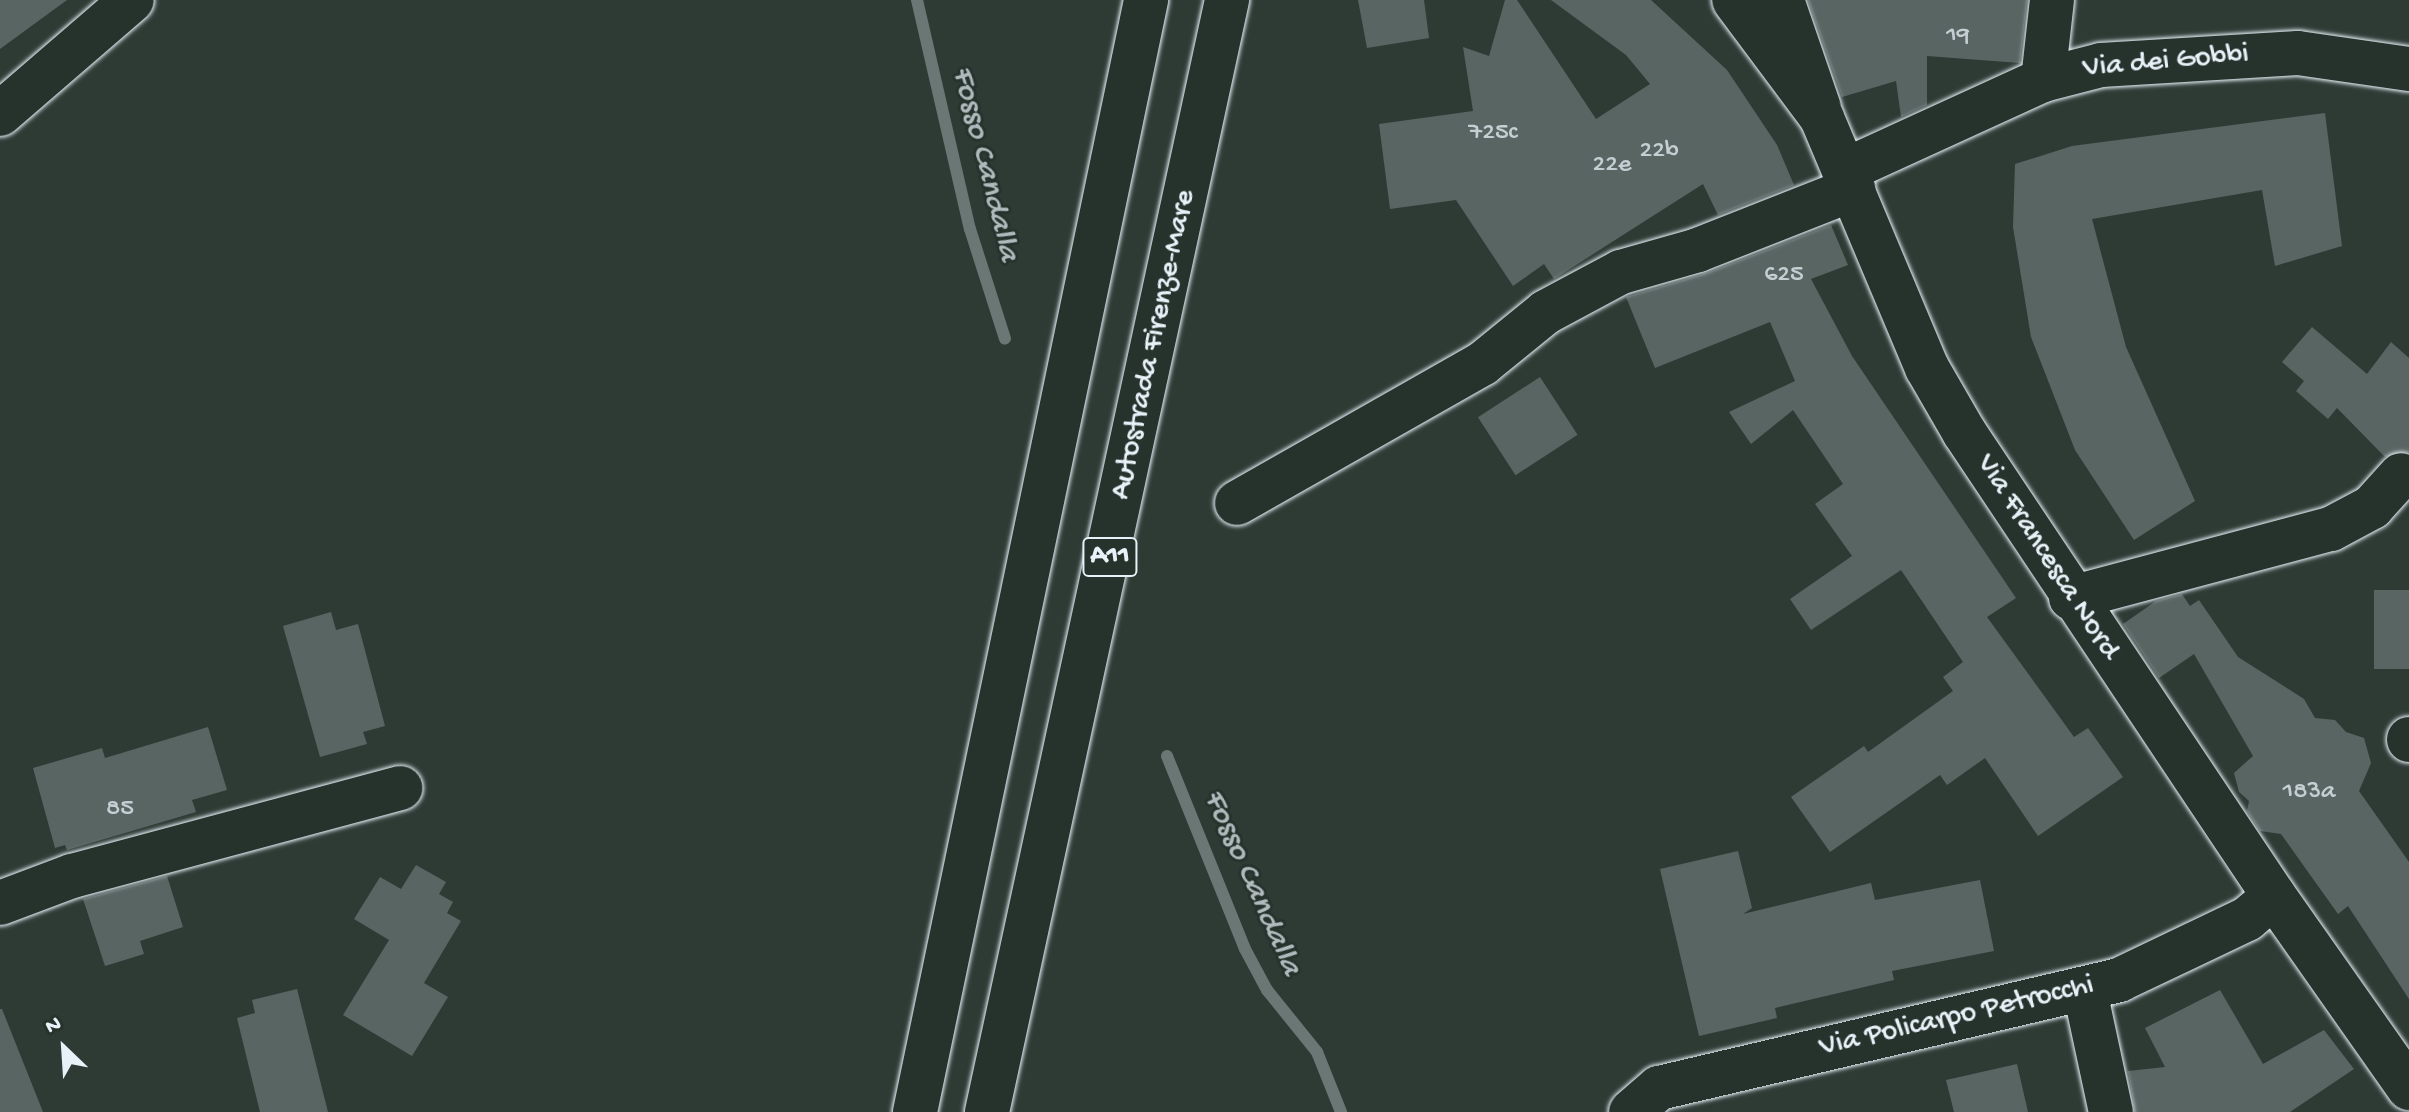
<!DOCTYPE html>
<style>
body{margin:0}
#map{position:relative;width:2409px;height:1112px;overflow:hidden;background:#2e3b35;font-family:"Gochi Hand",sans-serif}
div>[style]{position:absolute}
.stream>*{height:12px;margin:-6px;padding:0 6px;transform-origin:6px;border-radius:6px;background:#6b7775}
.building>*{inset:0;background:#596563;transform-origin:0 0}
.roads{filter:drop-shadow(0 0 2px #e8f1f8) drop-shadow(0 0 2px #e8f1f8)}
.minor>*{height:44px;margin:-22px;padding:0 22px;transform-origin:22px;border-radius:22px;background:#26332d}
.major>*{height:44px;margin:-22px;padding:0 22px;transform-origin:22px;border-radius:22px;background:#26332d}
.highway>*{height:44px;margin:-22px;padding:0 22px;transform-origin:22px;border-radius:22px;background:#26332d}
span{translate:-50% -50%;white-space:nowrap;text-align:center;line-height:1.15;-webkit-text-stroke:6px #26332d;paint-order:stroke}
.number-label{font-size:26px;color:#c4ced3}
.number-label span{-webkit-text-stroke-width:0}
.shield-label span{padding:2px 6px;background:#26332d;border:2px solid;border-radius:6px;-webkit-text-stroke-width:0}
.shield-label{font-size:28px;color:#e8f1f8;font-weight:700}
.street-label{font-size:30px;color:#e8f1f8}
.water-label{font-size:32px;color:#b0babd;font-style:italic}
.north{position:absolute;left:24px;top:1008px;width:80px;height:80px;-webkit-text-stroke:6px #26332d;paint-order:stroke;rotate:335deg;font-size:22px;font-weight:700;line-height:32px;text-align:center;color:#e8f1f8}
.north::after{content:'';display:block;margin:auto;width:28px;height:36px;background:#e8f1f8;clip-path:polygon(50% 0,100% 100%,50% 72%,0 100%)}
</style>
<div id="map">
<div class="stream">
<i style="left:917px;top:0;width:235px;rotate:77deg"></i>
<i style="left:970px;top:229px;width:115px;rotate:72.3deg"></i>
<i style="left:1167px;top:756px;width:208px;rotate:68deg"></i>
<i style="left:1245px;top:949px;width:47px;rotate:61.8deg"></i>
<i style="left:1267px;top:990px;width:80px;rotate:51.1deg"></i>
<i style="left:1317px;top:1052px;width:65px;rotate:68.2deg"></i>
</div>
<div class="building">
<i style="clip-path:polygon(0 0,67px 0,0 49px)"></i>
<i style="clip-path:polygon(1358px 0,1424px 0,1429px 38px,1367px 48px)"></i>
<i style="clip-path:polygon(1505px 0,1517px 0,1596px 119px,1650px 84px,1626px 55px,1551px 0,1651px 0,1727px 70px,1777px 145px,1794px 185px,1718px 215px,1703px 184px,1554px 279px,1544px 264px,1513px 286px,1456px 200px,1390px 209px,1379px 124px,1473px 111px,1463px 47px,1489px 56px)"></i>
<i style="clip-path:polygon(1808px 0,2027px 0,2020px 63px,1927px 56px,1927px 105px,1901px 117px,1896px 81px,1842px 97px)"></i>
<i style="clip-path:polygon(2325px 113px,2342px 246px,2275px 266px,2262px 190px,2092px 219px,2126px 347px,2195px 501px,2134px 540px,2075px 450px,2031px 337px,2013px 227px,2015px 164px,2072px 146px)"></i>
<i style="clip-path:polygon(1831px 225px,1848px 265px,1811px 279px,1852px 356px,2016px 598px,1987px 617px,2074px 737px,2088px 728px,2123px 777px,2038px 836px,1985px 758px,1947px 785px,1940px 775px,1830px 852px,1791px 797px,1864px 746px,1868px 752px,1953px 691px,1943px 677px,1963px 662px,1901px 570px,1811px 630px,1790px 599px,1852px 556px,1815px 504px,1843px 484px,1793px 410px,1751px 444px,1729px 412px,1795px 381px,1770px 322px,1655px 368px,1626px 297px,1707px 273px)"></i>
<i style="clip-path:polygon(2312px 327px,2367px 374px,2391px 342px,2409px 358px,2409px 452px,2385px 457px,2337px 408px,2328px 419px,2296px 391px,2304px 381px,2282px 362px)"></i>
<i style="left:1540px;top:377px;width:69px;height:74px;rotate:57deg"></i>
<i style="left:2374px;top:590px;width:35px;height:79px"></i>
<i style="clip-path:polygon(2182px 594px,2190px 606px,2199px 600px,2238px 657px,2304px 699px,2315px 718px,2335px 720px,2346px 732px,2364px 738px,2371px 763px,2359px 791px,2409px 862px,2409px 999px,2348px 906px,2338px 914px,2281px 834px,2260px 831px,2247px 811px,2249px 801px,2239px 792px,2234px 773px,2253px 756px,2194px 654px,2159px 678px,2123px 624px,2156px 601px)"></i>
<i style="clip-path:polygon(331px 612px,336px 630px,358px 624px,385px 726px,363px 732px,367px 744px,320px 757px,283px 626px)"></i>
<i style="clip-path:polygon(208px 727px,227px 790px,192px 800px,196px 812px,67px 850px,65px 845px,55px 848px,33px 768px,102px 748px,105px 758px)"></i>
<i style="clip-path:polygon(1738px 851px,1752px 908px,1743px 914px,1871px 883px,1875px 900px,1980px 880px,1994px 951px,1892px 971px,1894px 980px,1775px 1008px,1777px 1018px,1699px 1036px,1660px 869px)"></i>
<i style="clip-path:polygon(416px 865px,446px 882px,439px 894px,453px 902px,447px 913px,461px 921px,424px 983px,448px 997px,412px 1056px,343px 1015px,389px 940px,354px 919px,380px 877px,401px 889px)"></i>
<i style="clip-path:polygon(167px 876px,183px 927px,140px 941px,144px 954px,105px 966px,83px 899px)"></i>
<i style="clip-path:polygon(297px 989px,328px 1112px,260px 1112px,237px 1018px,255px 1013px,252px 1000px)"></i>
<i style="clip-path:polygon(2220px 990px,2263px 1064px,2324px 1030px,2354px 1069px,2290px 1112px,2135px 1112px,2128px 1071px,2165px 1067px,2145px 1028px)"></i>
<i style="clip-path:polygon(0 1009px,2px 1009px,43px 1112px,0 1112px)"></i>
<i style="clip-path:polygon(2017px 1064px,2028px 1112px,1954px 1112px,1946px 1080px)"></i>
</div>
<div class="roads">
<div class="minor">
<i style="left:1782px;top:0;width:114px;rotate:71.1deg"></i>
<i style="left:2043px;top:80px;width:81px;rotate:-83.6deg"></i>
<i style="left:0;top:114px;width:174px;rotate:-40.8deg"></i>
<i style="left:1846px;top:170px;width:217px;rotate:-24.6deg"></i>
<i style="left:2043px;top:80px;width:60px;rotate:-14.5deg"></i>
<i style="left:2101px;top:65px;width:197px;rotate:-3.5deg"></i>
<i style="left:2298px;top:53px;width:112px;rotate:8.2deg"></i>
<i style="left:1237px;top:503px;width:282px;rotate:-29.6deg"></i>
<i style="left:1482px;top:364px;width:82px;rotate:-39.1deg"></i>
<i style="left:1546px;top:312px;width:85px;rotate:-28.1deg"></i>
<i style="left:1621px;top:272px;width:80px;rotate:-15.9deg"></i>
<i style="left:1698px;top:250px;width:167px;rotate:-21.5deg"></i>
<i style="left:2071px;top:598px;width:269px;rotate:-14.9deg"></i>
<i style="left:2331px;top:529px;width:47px;rotate:-28.2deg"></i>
<i style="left:2372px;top:507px;width:43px;rotate:-47.8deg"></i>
<i style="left:2409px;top:739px;width:1px;rotate:90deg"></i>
<i style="left:2274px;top:896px;width:235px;rotate:54.9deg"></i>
<i style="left:0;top:903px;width:77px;rotate:-20.6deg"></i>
<i style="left:72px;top:876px;width:340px;rotate:-15deg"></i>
<i style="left:2085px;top:991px;width:124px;rotate:77.9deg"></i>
</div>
<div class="major">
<i style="left:1631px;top:1112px;width:37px;rotate:-41deg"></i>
<i style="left:1659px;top:1088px;width:473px;rotate:-13.2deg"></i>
<i style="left:2119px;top:980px;width:142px;rotate:-25.5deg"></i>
<i style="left:2247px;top:919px;width:35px;rotate:-40deg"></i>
<i style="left:2274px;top:896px;width:558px;rotate:-123.75deg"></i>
<i style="left:1964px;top:432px;width:74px;rotate:-120deg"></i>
<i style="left:1927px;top:368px;width:271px;rotate:-112.8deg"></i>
<i style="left:1822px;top:118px;width:147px;rotate:-126.7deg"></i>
</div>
<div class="highway">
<i style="left:915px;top:1112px;width:1136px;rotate:-78.26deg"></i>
<i style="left:987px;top:1112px;width:1138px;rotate:-77.82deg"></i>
</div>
</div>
<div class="number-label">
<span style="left:1958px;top:37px">19</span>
<span style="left:1493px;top:134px">725c</span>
<span style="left:1659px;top:152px">22b</span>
<span style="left:1612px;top:166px">22e</span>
<span style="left:1784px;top:276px">625</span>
<span style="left:2309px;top:793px">183a</span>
<span style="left:120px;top:810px">85</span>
</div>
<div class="shield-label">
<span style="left:1110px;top:557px">A11</span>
</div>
<div class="street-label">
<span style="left:2166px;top:63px;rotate:-5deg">Via dei Gobbi</span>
<span style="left:1155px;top:345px;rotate:-78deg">Autostrada Firenze-Mare</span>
<span style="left:2046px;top:558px;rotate:57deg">Via Francesca Nord</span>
<span style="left:1957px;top:1018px;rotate:-13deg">Via Policarpo Petrocchi</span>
</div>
<div class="water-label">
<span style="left:984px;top:164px;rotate:76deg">Fosso Candalla</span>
<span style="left:1251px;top:883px;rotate:66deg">Fosso Candalla</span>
</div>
<div class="north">N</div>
</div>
